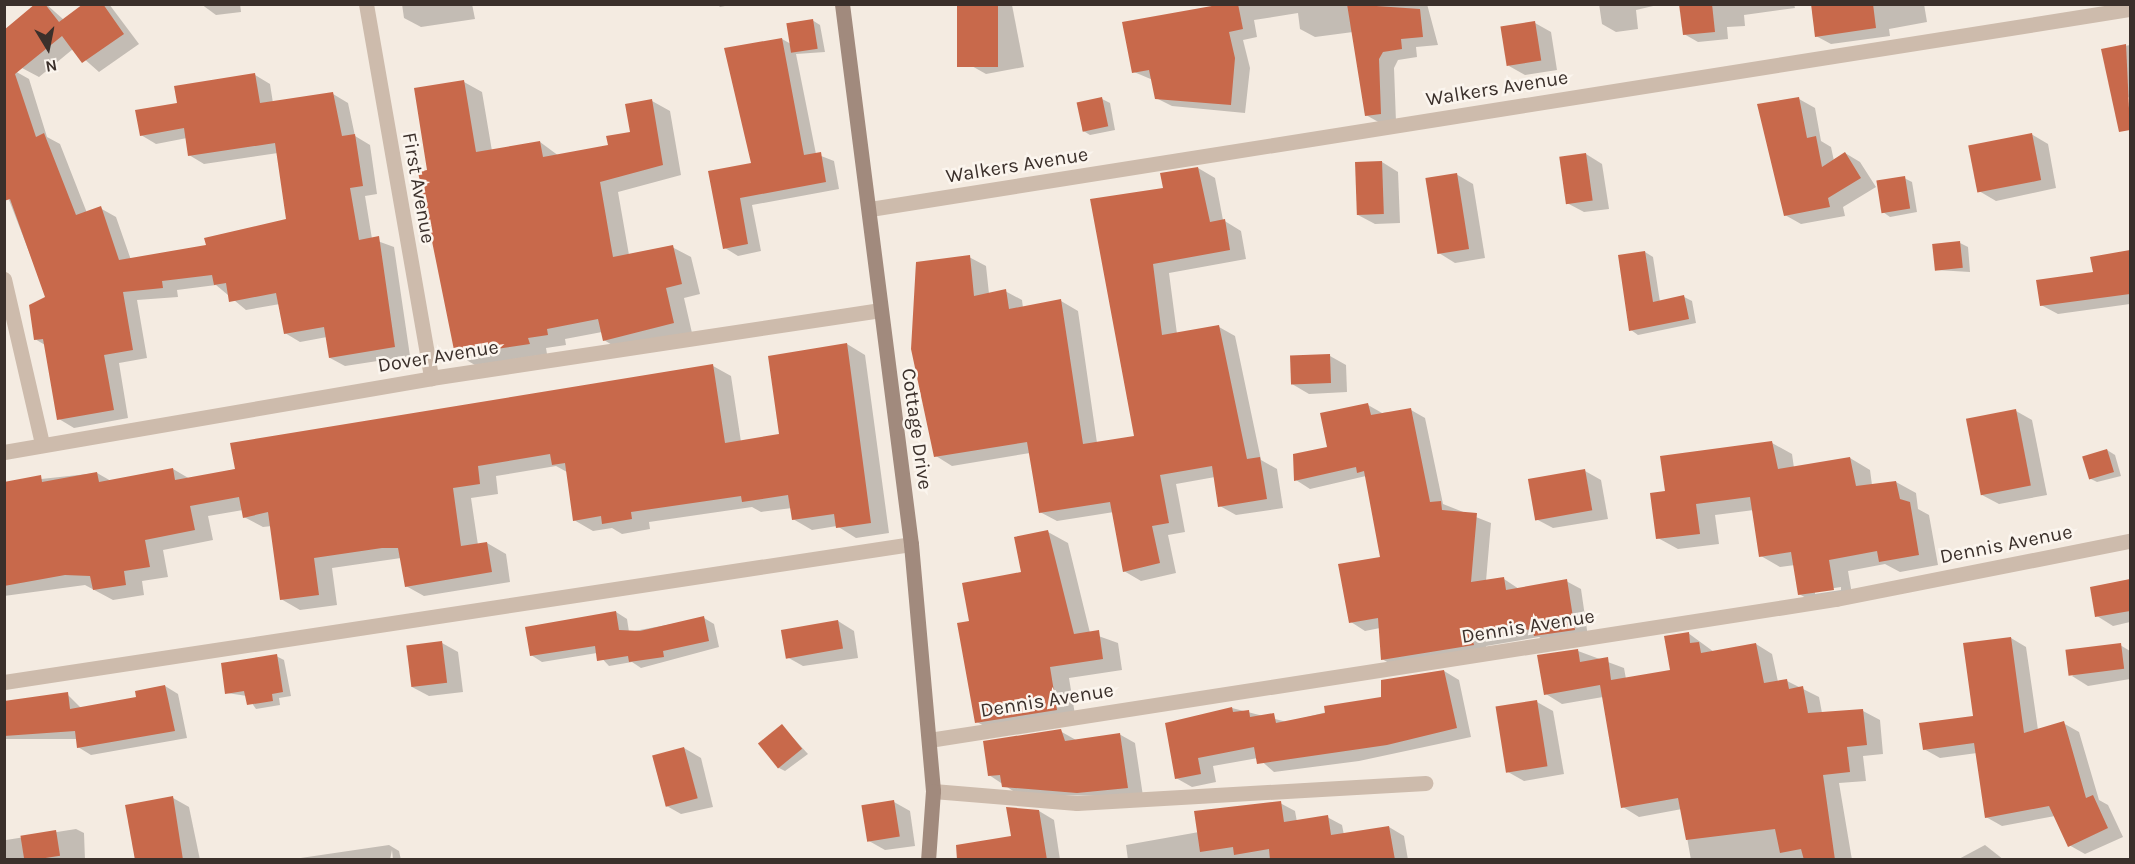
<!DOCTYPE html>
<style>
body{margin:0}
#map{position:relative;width:2135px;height:864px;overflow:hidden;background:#f4ebe1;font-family:Karla,sans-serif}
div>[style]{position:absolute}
.shadow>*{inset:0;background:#0003}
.building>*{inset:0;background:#c8694b;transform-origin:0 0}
.street>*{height:15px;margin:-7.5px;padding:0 7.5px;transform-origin:7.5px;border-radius:7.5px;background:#cdbbac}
.secondary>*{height:15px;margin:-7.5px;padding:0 7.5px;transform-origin:7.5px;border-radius:7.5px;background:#a18a7d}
span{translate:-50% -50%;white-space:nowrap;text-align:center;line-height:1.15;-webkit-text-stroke:5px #fbf5ee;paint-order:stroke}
.street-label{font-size:20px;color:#3b302b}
.frame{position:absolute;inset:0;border:6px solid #3b302b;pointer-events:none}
.north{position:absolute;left:18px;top:18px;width:60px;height:60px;-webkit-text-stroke:4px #fbf5ee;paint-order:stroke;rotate:170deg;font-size:16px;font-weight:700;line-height:24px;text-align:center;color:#3b302b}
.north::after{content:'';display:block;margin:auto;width:21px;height:27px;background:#3b302b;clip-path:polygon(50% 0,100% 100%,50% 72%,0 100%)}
</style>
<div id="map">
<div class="shadow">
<i style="clip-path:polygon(37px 4px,46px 4px,64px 20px,85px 4px,109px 4px,139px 44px,99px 72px,73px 49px,39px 77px,22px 68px)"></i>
<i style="clip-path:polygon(201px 4px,240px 4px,241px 12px,216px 15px)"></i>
<i style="clip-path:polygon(402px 4px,472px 4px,475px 19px,421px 27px,404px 18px)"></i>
<i style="clip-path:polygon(717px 4px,735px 4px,720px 7px)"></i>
<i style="clip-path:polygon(959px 4px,1012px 5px,1024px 67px,986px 74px,970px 65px)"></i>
<i style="clip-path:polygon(1216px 4px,1427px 4px,1438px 45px,1416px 47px,1417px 57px,1398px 60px,1394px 68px,1396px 122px,1382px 124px,1366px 115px,1353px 32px,1315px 37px,1300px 29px,1298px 13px,1254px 20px,1257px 37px,1243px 40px,1250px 68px,1245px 113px,1172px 106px,1156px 98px,1153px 80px,1134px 72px)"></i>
<i style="clip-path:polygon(1599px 4px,1662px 4px,1636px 10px,1638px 29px,1616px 32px,1602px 24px)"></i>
<i style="clip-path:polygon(1681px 4px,1794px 4px,1795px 8px,1744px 15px,1745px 26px,1727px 27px,1728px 39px,1698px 42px,1684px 34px)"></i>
<i style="clip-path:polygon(1812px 4px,1924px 4px,1927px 22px,1889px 29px,1890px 36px,1831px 44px,1816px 36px)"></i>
<i style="clip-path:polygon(812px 20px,820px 25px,825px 52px,796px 54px,816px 154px,834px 161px,839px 189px,752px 205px,761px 251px,738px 256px,725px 248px,710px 173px,753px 164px,782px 39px,791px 44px)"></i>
<i style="clip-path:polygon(1535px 23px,1551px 32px,1557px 70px,1525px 75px,1509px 66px)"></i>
<i style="clip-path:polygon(2130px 45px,2130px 97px,2126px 98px,2103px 50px)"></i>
<i style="clip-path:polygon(13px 70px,29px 79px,47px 137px,60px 144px,87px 213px,100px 208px,116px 217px,131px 260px,207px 247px,288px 220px,278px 153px,204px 164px,189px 155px,187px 138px,156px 144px,141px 135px,178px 104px,255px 75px,270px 84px,273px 103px,333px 94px,348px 103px,355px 136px,370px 145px,377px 194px,365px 196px,372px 239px,394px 247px,410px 356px,345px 366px,330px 358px,327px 337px,300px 342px,285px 333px,280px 304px,246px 310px,216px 285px,177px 290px,178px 297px,137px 300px,147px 358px,119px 363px,128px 418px,74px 428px,59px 419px,45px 345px,35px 339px,47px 298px,4px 187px)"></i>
<i style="clip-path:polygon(464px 82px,482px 92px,492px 151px,540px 142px,559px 156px,610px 146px,632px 134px,652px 101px,670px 111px,681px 175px,618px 192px,629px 255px,672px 247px,691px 257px,700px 294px,684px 298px,692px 333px,622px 351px,604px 340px,602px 332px,565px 339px,566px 345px,546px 348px,547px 354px,475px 365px,456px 354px,429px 171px)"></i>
<i style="clip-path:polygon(1102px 99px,1110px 103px,1115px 130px,1090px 135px,1082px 130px)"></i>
<i style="clip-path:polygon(1799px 99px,1815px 108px,1821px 141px,1831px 147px,1834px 161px,1845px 153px,1860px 162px,1876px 187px,1843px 207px,1845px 216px,1801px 224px,1785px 215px)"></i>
<i style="clip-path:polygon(2031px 134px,2048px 144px,2056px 188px,1996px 201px,1979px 191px)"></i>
<i style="clip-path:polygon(1586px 154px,1602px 164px,1609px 209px,1584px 212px,1567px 203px)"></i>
<i style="clip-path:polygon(1382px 162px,1398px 172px,1400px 223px,1375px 224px,1358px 215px,1357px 163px)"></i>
<i style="clip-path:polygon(1198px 168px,1215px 178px,1223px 220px,1241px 231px,1246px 259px,1169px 273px,1177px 334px,1219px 327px,1235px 336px,1261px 460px,1277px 469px,1283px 508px,1236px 515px,1220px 506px,1215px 477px,1176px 484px,1185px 532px,1168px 535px,1176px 573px,1141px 581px,1124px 571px,1114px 512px,1057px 521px,1040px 512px,1030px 453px,952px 466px,936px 456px,969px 257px,986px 266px,989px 294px,1005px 291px,1022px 300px,1023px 308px,1061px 301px,1078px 311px,1097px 443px,1136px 437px,1092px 200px,1165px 189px)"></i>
<i style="clip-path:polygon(1456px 174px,1473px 184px,1485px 258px,1455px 263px,1439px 253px)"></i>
<i style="clip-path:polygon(1904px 178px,1912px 182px,1917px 212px,1890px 217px,1883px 212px)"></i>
<i style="clip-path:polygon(1960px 243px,1968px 247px,1970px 272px,1937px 270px)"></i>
<i style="clip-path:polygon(2130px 251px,2130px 304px,2058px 314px,2041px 305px,2094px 273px,2092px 258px)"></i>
<i style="clip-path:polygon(1645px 252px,1653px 257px,1660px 302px,1684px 297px,1692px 301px,1696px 323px,1638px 335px,1631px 330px)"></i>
<i style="clip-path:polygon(847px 344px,865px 355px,889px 533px,856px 538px,837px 526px,812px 530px,793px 519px,792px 508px,761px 512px,752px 507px,649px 522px,650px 529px,622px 534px,612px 528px,593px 531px,574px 520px,567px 472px,556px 466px,496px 476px,498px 494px,471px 498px,478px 545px,487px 543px,506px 554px,510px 582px,424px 596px,406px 586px,401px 558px,332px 568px,337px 605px,300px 610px,281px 599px,272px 526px,263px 527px,244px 517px,243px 510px,208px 516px,213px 540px,163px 550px,168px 577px,142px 581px,144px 595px,113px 600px,85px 585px,4px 596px,4px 483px,97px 473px,111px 481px,173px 469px,190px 479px,713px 366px,731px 376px,741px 442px,781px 436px)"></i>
<i style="clip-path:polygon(1330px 356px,1346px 365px,1347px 392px,1309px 394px,1292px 384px)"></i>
<i style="clip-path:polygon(1368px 405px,1382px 413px,1411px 410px,1425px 418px,1443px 504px,1491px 523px,1486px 581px,1504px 579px,1519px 589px,1566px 581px,1581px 589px,1588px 637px,1549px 643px,1539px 637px,1486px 646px,1487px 653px,1396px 667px,1382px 659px,1380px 628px,1365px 631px,1351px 622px,1381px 558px,1366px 476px,1310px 489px,1296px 480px)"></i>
<i style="clip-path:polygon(2016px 411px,2032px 420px,2047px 495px,1999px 504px,1982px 495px)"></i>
<i style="clip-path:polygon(evenodd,1772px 443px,1792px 454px,1794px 468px,1850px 458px,1870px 470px,1872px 485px,1896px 482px,1916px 493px,1918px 509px,1929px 515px,1938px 565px,1900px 572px,1885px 564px,1848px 571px,1853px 600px,1819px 605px,1799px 594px,1795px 565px,1780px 567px,1761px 556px,1754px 510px,1715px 515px,1719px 544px,1678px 549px,1658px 538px,1666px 492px,1772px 443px,1841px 587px,1841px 590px,1815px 594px,1815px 591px,1841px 587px)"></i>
<i style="clip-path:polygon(2107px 450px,2115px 455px,2121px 476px,2097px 482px,2089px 478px)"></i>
<i style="clip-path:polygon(1585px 471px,1601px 480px,1608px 519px,1553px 528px,1536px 519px)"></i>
<i style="clip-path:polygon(1048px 532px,1068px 543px,1090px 633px,1118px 643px,1122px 670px,1069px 678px,1076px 721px,997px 733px,977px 722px,1023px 574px)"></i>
<i style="clip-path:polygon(2130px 581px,2130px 622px,2113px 626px,2097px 616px,2092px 588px)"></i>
<i style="clip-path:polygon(616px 612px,627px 619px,629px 632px,704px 618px,714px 624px,719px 647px,641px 668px,632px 662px,609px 666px,597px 653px,542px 662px,531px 655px)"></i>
<i style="clip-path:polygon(838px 621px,854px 631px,858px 658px,803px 666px,787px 657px)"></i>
<i style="clip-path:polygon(1688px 633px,1714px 652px,1756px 644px,1772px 654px,1778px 682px,1787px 681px,1819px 697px,1822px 713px,1863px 711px,1880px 720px,1883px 754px,1863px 756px,1866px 781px,1839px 783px,1852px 860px,1691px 860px,1682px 809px,1639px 817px,1623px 807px,1603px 697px,1562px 704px,1546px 694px,1578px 651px,1624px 668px,1626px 679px,1671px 671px)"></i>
<i style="clip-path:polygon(2011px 638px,2026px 647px,2038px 730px,2063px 723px,2079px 732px,2099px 800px,2108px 805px,2123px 837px,2085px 854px,2069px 845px,2055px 816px,2002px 826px,1986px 817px,1977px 753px,1940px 758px,1924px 749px,1974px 718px)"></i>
<i style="clip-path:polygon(442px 643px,458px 652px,463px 692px,429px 696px,412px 687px)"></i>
<i style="clip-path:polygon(2120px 645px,2130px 651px,2130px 679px,2088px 686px,2072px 676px)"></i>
<i style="clip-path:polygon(276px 656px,284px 660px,291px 696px,279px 698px,280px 705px,256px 709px,247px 696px,227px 693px)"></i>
<i style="clip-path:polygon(1444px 671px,1459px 680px,1471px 737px,1359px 761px,1274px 772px,1258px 758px,1213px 766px,1216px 782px,1192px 787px,1176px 778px,1232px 708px,1287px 722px,1383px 698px)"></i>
<i style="clip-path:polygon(165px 686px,178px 694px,187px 738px,91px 755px,78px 747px,77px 739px,4px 739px,4px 702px,67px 694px,81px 708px,138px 698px)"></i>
<i style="clip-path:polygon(1537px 702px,1553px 711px,1564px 774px,1524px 781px,1508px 772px)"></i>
<i style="clip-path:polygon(782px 726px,808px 754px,785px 771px,777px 767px)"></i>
<i style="clip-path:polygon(1060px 731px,1076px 740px,1119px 734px,1135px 743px,1143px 796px,1019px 795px,989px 775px)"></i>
<i style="clip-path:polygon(684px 748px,701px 758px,713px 807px,681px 814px,665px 805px)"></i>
<i style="clip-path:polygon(173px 798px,189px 807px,200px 860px,137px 860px)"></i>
<i style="clip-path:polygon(894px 802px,910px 811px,915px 846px,885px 850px,869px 841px)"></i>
<i style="clip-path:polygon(1280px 803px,1295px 811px,1297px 822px,1327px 817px,1342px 825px,1344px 835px,1389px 827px,1404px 836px,1408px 860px,1128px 860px,1126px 845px,1199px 832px)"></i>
<i style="clip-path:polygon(1039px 811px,1054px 820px,1060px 860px,991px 860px)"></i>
<i style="clip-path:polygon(4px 829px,6px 840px,76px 829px,84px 833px,85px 860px,4px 860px)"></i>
<i style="clip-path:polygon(389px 845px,399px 851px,401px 860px,393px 860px,392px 850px,390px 860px,287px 860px)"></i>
<i style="clip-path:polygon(1985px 845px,2004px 860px,1957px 860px)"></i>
</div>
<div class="building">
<i style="clip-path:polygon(35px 4px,45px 4px,59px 22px,83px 4px,103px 4px,124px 34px,82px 63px,62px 36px,15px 74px,36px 137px,44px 133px,76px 215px,101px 206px,119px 260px,206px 245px,204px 238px,286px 219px,275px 143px,188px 156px,184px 128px,140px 136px,135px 110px,177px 103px,174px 86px,255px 73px,260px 103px,333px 92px,342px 136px,355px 134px,363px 186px,350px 188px,359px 240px,379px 236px,395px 347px,329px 358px,324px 327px,284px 334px,276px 293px,229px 302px,226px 283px,214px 285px,212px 275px,162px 281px,163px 288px,123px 292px,133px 350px,104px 355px,114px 410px,57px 420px,43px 339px,34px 340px,29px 305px,45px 297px,10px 199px,4px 201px,4px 30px)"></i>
<i style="left:957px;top:4px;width:41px;height:63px"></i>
<i style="clip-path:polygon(1223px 4px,1238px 4px,1243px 29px,1229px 32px,1235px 58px,1231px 105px,1155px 99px,1149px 70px,1132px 73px,1122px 22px)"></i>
<i style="clip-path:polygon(1347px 4px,1420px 9px,1423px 37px,1401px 39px,1402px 49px,1383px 52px,1379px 59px,1381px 114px,1365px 116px)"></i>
<i style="clip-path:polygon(1679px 4px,1712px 4px,1715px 32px,1683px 35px)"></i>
<i style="clip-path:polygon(1811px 4px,1873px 4px,1876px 28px,1815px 37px)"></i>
<i style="left:813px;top:19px;width:30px;height:27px;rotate:81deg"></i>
<i style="left:1535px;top:21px;width:40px;height:35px;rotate:81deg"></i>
<i style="clip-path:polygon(782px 38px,804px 155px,821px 152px,826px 182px,740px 198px,748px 244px,723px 249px,708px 171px,751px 163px,724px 48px)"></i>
<i style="clip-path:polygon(2126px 44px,2130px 130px,2119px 132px,2101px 49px)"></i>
<i style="clip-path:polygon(464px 80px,476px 152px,540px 141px,543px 157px,608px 145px,606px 136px,630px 132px,625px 104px,652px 99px,663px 165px,600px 182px,613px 257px,673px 245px,682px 284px,666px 288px,674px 323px,603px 341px,598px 319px,547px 329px,548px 335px,528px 338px,530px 344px,455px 355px,418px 172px,427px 170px,414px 88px)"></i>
<i style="left:1102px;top:97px;width:30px;height:26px;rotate:78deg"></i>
<i style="clip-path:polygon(1799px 97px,1807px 138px,1816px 136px,1822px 167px,1845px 152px,1861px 178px,1828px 198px,1830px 207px,1784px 216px,1757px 104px)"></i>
<i style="left:2032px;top:133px;width:48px;height:65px;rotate:79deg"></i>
<i style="left:1586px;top:153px;width:48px;height:27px;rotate:82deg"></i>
<i style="left:1382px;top:161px;width:53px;height:27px;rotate:88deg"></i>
<i style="clip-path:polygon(1198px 167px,1210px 222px,1225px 219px,1230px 250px,1153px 264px,1162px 335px,1219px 325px,1247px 459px,1260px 457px,1267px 499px,1218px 507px,1212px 466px,1160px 475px,1169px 523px,1152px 526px,1160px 563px,1123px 572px,1110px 502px,1039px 513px,1027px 442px,934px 457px,911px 349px,916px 262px,970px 255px,974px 296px,1006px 289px,1009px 309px,1061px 299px,1083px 444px,1134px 436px,1090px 199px,1163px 188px,1160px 173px)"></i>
<i style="left:1457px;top:173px;width:77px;height:32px;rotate:81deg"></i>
<i style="left:1905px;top:176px;width:33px;height:29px;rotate:81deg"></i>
<i style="left:1960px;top:241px;width:27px;height:28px;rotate:84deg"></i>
<i style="clip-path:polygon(2130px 250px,2130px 294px,2040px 306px,2036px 280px,2093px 272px,2090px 257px)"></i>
<i style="clip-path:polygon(1645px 251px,1653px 302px,1684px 295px,1689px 319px,1629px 331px,1618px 255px)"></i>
<i style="clip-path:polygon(847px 343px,871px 523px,836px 528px,834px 514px,792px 520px,788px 495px,742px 502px,741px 496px,631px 512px,632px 519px,602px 524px,601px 516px,573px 521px,565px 463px,552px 465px,550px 454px,478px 466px,480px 484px,453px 488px,461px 546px,487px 542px,492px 572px,405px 587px,398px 548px,382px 548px,314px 558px,319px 595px,280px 600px,268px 512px,243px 518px,239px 497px,190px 506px,195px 530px,145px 540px,150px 567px,124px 571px,126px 585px,93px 590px,90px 576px,65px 575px,4px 586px,4px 482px,41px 475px,42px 482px,97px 472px,99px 482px,173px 468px,175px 480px,235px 469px,230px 443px,713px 364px,725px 443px,779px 434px,768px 356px)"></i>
<i style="left:1330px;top:354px;width:29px;height:40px;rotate:88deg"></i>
<i style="clip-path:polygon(1368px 403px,1371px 415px,1411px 408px,1430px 502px,1441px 501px,1442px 510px,1477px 513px,1471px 582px,1504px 577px,1506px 590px,1567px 579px,1575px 630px,1534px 636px,1532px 629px,1472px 638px,1474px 645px,1381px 660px,1378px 618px,1349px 623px,1338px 564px,1380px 557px,1364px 471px,1357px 473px,1356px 467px,1294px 481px,1293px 454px,1327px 447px,1320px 413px)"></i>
<i style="left:2016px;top:409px;width:78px;height:51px;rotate:79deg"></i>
<i style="clip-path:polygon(1772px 441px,1778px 469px,1850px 457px,1856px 486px,1896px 481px,1900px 499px,1910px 502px,1919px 555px,1879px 562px,1877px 551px,1829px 560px,1834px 590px,1798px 595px,1791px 552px,1759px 557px,1750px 497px,1696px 504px,1700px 534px,1656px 539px,1650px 493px,1665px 491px,1660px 456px)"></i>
<i style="left:2107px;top:449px;width:24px;height:26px;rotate:73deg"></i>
<i style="left:1585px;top:469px;width:42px;height:58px;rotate:80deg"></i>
<i style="clip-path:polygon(1048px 530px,1074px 634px,1099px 630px,1103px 659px,1050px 667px,1057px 710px,975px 723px,957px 623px,969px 621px,962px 583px,1021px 572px,1014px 537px)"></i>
<i style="clip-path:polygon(2130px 579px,2130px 611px,2095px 617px,2090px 587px)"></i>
<i style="clip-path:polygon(616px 611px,619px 630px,640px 631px,704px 616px,709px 641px,663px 651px,664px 657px,629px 662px,628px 656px,597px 661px,595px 646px,530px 656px,525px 627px)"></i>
<i style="left:838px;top:620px;width:29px;height:58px;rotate:80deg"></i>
<i style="clip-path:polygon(1689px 632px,1690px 643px,1699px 642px,1701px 653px,1756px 643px,1764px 683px,1787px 679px,1789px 689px,1803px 686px,1808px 713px,1863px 709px,1867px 745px,1847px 747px,1850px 772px,1823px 775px,1835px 860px,1804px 860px,1801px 849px,1780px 853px,1775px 829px,1686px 840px,1678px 798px,1621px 808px,1600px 685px,1544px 695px,1537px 655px,1578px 649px,1580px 662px,1608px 657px,1611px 680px,1670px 670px,1664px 636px)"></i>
<i style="clip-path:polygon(2011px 637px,2024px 733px,2064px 721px,2086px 798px,2093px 795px,2108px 828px,2068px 847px,2049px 806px,1985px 818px,1974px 743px,1923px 750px,1919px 723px,1973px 716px,1963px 643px)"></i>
<i style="left:442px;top:641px;width:42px;height:36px;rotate:83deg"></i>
<i style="left:2121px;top:643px;width:26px;height:56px;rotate:83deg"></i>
<i style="clip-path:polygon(277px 654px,283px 692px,272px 694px,273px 701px,247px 705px,244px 691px,225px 694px,221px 663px)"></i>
<i style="clip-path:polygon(1444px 670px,1457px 728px,1387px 745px,1257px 764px,1254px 747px,1198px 758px,1201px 774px,1175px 779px,1165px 723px,1232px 707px,1233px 712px,1249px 710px,1250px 717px,1274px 713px,1276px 723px,1325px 713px,1324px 706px,1381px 697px,1381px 680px)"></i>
<i style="clip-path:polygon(165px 685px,175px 731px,77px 748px,75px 731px,4px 736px,4px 701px,68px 692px,70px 709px,136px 697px,135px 691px)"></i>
<i style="left:1537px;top:700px;width:67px;height:42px;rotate:81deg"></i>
<i style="left:782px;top:724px;width:32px;height:31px;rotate:51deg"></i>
<i style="clip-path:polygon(1061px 729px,1065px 741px,1120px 733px,1128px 788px,1077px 793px,1002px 787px,1000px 775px,988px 776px,983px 741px)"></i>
<i style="left:684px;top:747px;width:53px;height:33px;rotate:75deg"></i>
<i style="clip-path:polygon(173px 796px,183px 860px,135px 860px,125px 805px)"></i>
<i style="left:894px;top:800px;width:37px;height:33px;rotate:81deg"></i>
<i style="clip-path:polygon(1281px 801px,1284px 822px,1328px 815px,1331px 835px,1389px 826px,1395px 860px,1270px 860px,1269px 849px,1234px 855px,1233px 847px,1200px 852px,1194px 811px)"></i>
<i style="clip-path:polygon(1006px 807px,1039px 810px,1047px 860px,957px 860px,956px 845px,1011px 836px)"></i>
<i style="left:56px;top:830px;width:26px;height:36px;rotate:81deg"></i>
</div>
<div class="street">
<i style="left:366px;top:4px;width:380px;rotate:80.1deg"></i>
<i style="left:870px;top:209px;width:1276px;rotate:-9.02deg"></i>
<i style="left:4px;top:279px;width:169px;rotate:77deg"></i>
<i style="left:4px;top:452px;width:433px;rotate:-9.8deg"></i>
<i style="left:431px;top:378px;width:453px;rotate:-8.6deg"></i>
<i style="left:4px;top:682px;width:917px;rotate:-8.65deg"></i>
<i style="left:929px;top:740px;width:918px;rotate:-8.84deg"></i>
<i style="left:1836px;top:599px;width:300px;rotate:-11.2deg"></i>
<i style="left:933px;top:791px;width:144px;rotate:4.8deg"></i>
<i style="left:1077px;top:803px;width:349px;rotate:-3.3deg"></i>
</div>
<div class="secondary">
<i style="left:842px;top:4px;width:544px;rotate:82.72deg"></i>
<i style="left:911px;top:544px;width:248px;rotate:84.9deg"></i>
<i style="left:933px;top:791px;width:69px;rotate:94.1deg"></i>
</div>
<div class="street-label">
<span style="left:1497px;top:88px;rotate:-9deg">Walkers Avenue</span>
<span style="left:1017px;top:165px;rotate:-9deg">Walkers Avenue</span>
<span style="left:419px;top:188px;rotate:80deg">First Avenue</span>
<span style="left:438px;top:356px;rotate:-9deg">Dover Avenue</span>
<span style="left:917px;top:429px;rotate:82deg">Cottage Drive</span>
<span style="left:2006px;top:544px;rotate:-11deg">Dennis Avenue</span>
<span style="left:1528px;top:626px;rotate:-9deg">Dennis Avenue</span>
<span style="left:1047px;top:700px;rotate:-9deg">Dennis Avenue</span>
</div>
<div class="frame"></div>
<div class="north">N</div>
</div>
